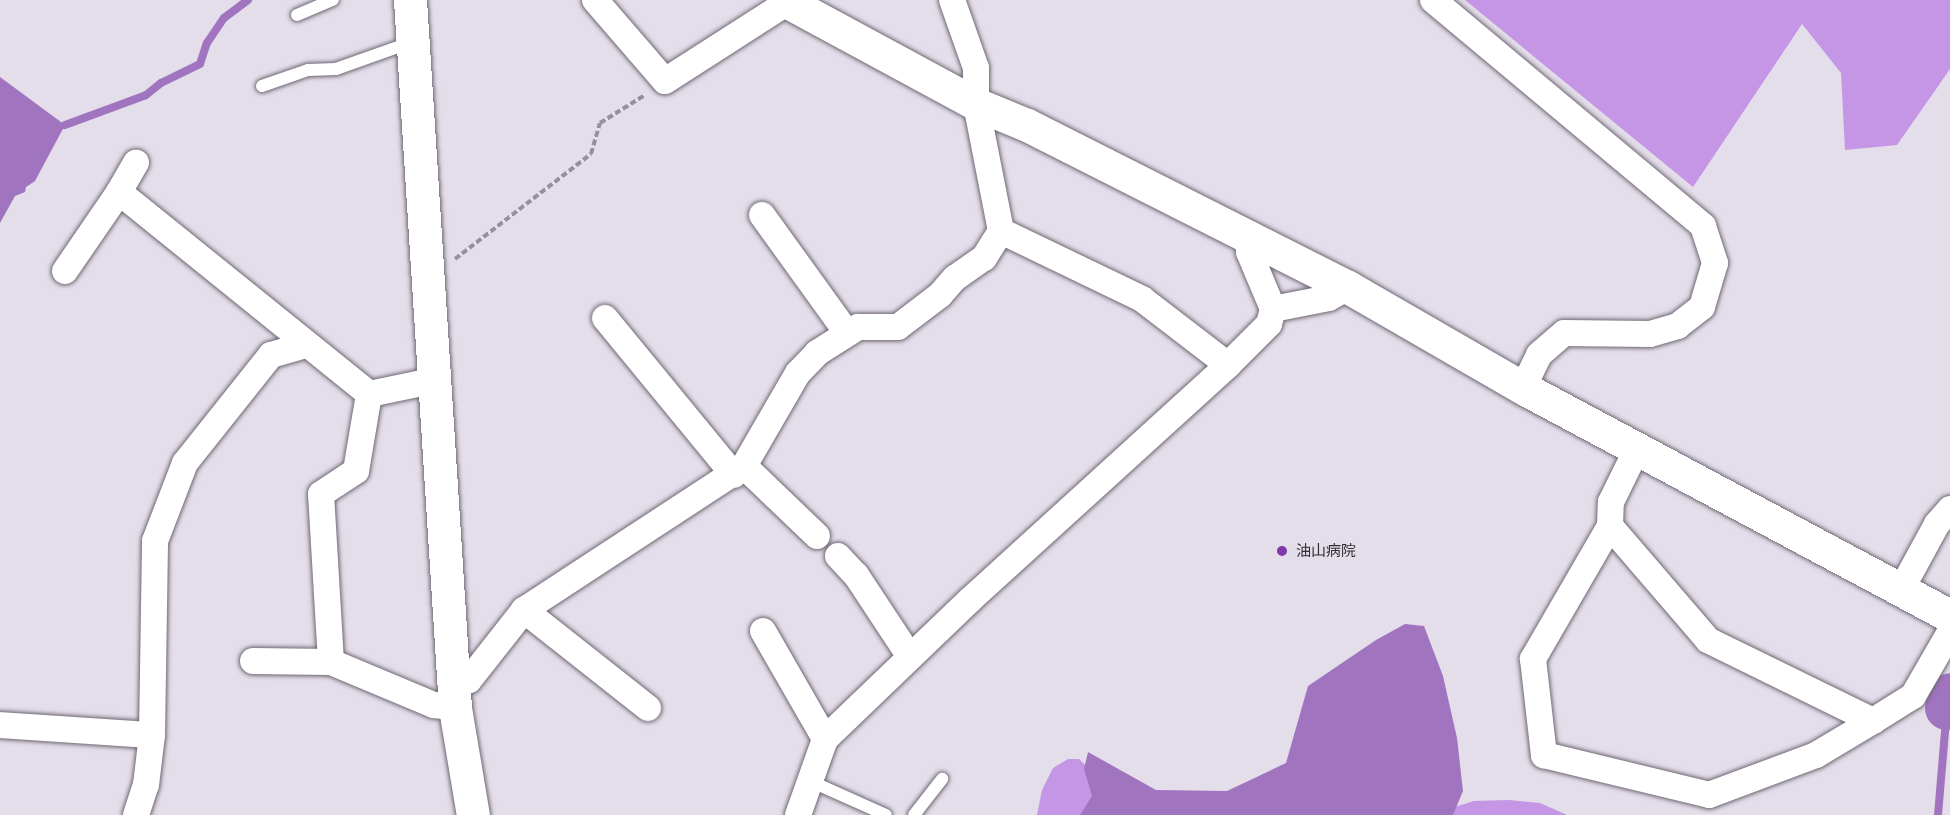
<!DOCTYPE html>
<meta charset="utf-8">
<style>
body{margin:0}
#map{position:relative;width:1950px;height:815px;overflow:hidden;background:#e4ddea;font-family:"PT Sans","Noto Sans JP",sans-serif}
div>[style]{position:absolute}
.forest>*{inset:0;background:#c496e5}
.water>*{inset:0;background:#a174c0}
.stream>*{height:8px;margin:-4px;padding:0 4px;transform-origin:4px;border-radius:4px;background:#a174c0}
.river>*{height:44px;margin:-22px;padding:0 22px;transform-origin:22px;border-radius:22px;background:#a174c0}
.path>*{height:4px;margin-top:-2px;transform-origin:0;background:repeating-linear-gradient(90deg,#95909a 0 6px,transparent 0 9px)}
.roads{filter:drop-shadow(0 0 2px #6f6874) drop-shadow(0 0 2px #6f6874)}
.lane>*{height:12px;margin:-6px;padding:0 6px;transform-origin:6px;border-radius:6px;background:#fff}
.street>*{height:26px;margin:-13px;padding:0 13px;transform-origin:13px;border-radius:13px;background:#fff}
.secondary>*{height:33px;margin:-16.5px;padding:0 16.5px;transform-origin:16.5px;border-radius:16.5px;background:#fff}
.dots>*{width:16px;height:16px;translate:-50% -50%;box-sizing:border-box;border:3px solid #e4ddea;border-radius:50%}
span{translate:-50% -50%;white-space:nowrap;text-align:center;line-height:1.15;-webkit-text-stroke:4.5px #e4ddea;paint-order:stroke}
.poi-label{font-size:15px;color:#302d33}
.left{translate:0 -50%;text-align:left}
</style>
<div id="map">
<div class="forest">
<i style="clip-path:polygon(1465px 0,1950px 0,1950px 69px,1897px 145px,1845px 150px,1841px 73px,1802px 24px,1693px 187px)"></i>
<i style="clip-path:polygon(1068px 759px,1079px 759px,1103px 782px,1090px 815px,1037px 815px,1042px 790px,1053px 768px)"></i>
<i style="clip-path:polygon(1509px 800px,1540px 803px,1567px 815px,1442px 815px,1448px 809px,1474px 801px)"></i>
</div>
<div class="water">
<i style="clip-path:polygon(0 77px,65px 125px,35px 181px,26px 187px,25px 192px,15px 196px,0 223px)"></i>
<i style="clip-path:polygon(1405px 624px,1424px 626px,1443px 676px,1457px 738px,1463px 791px,1453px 815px,1080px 815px,1092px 796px,1084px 769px,1088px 752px,1156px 790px,1227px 791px,1286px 763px,1308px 686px,1376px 640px)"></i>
</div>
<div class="stream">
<i style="left:65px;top:125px;width:86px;rotate:-20.3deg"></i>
<i style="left:146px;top:95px;width:19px;rotate:-39deg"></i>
<i style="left:161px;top:83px;width:43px;rotate:-26deg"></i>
<i style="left:200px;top:64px;width:22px;rotate:-72deg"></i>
<i style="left:207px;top:43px;width:30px;rotate:-56deg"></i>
<i style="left:224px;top:18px;width:30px;rotate:-37deg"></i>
<i style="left:1938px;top:815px;width:107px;rotate:-85.2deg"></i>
</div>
<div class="river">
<i style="left:1947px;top:708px;width:13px;rotate:-77deg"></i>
</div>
<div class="path">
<i style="left:455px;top:259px;width:172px;rotate:-37.7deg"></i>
<i style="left:591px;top:154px;width:32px;rotate:-74deg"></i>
<i style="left:600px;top:123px;width:53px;rotate:-31.9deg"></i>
</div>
<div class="roads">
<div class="lane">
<i style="left:297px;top:15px;width:39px;rotate:-23deg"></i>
<i style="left:262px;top:86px;width:49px;rotate:-19.2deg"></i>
<i style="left:308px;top:70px;width:28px;rotate:-2deg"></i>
<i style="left:336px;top:69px;width:81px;rotate:-19.6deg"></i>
<i style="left:810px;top:781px;width:83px;rotate:24.1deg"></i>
<i style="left:914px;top:815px;width:46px;rotate:-52.1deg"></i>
</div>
<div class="street">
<i style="left:595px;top:0;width:107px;rotate:49.2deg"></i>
<i style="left:665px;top:81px;width:146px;rotate:-32.7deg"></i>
<i style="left:1433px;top:0;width:352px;rotate:39.9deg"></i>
<i style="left:1703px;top:226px;width:39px;rotate:72deg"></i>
<i style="left:1715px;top:263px;width:46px;rotate:106.5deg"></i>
<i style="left:1702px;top:307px;width:31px;rotate:142deg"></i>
<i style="left:1678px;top:326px;width:29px;rotate:164deg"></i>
<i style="left:1650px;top:334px;width:86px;rotate:-179.3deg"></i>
<i style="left:1564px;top:333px;width:33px;rotate:139deg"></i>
<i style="left:1539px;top:355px;width:37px;rotate:116deg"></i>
<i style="left:119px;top:192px;width:321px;rotate:38.9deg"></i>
<i style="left:369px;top:394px;width:68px;rotate:-11.8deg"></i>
<i style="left:762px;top:215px;width:145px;rotate:54.2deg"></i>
<i style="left:1001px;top:231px;width:157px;rotate:25.7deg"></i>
<i style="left:1142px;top:299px;width:108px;rotate:37.5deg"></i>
<i style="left:65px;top:271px;width:96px;rotate:-55.6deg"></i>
<i style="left:119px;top:192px;width:34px;rotate:-60deg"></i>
<i style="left:1273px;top:309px;width:57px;rotate:-11.1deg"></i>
<i style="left:1329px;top:298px;width:22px;rotate:-30deg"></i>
<i style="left:605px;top:318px;width:203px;rotate:50.6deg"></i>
<i style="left:744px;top:466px;width:101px;rotate:43.8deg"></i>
<i style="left:1610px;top:526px;width:24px;rotate:-88deg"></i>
<i style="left:1611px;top:502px;width:59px;rotate:-63.9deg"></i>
<i style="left:838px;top:556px;width:26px;rotate:47deg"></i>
<i style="left:856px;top:575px;width:98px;rotate:56.6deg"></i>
<i style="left:1901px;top:590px;width:75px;rotate:-61.4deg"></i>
<i style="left:1937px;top:524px;width:20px;rotate:-49deg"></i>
<i style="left:524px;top:610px;width:158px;rotate:38.3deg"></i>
<i style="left:763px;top:631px;width:125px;rotate:60.1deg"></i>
<i style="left:253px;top:661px;width:78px;rotate:0.7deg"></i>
<i style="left:331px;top:662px;width:112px;rotate:22.7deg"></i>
<i style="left:434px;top:705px;width:21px;rotate:8deg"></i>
<i style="left:331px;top:662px;width:168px;rotate:-93.4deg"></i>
<i style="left:321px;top:494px;width:42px;rotate:-33.3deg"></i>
<i style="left:356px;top:471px;width:78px;rotate:-80.4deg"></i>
<i style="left:454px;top:681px;width:15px;rotate:-4deg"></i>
<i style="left:469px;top:680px;width:89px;rotate:-51.8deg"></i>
<i style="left:524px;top:610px;width:263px;rotate:-33.2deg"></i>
<i style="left:744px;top:466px;width:108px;rotate:-59.9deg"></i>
<i style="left:798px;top:373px;width:28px;rotate:-46deg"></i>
<i style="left:817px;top:353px;width:49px;rotate:-32.4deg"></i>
<i style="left:858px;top:327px;width:40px"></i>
<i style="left:898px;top:327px;width:53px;rotate:-37.3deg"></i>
<i style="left:940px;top:295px;width:23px;rotate:-49deg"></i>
<i style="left:955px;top:278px;width:35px;rotate:-35deg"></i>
<i style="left:984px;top:258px;width:32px;rotate:-58deg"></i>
<i style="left:1001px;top:231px;width:129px;rotate:-101.1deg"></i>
<i style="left:976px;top:104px;width:36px;rotate:-90deg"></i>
<i style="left:976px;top:68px;width:72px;rotate:-109.4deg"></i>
<i style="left:1873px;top:721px;width:184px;rotate:-153.9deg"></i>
<i style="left:1708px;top:640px;width:150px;rotate:-130.7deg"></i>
<i style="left:1610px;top:526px;width:154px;rotate:120.1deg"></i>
<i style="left:1533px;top:659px;width:97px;rotate:83.5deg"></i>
<i style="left:1544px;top:755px;width:170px;rotate:13.6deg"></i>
<i style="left:1709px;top:795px;width:114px;rotate:-20.5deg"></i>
<i style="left:1816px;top:755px;width:66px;rotate:-30.8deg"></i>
<i style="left:1873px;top:721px;width:47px;rotate:-32deg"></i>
<i style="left:1913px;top:696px;width:74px;rotate:-60deg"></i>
<i style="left:0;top:725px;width:152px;rotate:3.8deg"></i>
<i style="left:136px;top:815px;width:32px;rotate:-72deg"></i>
<i style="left:146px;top:785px;width:50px;rotate:-83.2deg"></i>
<i style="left:152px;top:735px;width:194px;rotate:-89.1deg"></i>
<i style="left:155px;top:541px;width:84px;rotate:-69deg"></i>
<i style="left:185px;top:463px;width:138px;rotate:-51.5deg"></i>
<i style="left:271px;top:355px;width:37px;rotate:-16deg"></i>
<i style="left:798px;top:815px;width:81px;rotate:-70.4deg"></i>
<i style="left:825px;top:739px;width:202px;rotate:-43.8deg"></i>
<i style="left:971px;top:599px;width:348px;rotate:-42.3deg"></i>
<i style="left:1228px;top:365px;width:58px;rotate:-45deg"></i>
<i style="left:1269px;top:324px;width:16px;rotate:-75deg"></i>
<i style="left:1273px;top:309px;width:62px;rotate:-112.8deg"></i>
<i style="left:1249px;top:252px;width:17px;rotate:-93deg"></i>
</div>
<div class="secondary">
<i style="left:410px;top:0;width:709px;rotate:86.36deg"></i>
<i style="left:455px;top:708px;width:109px;rotate:80.5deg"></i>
<i style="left:784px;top:0;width:218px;rotate:28.4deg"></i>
<i style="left:976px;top:104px;width:55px;rotate:22.4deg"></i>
<i style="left:1027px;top:125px;width:360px;rotate:26.8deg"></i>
<i style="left:1348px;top:287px;width:202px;rotate:30deg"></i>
<i style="left:1523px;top:388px;width:484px;rotate:28.1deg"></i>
</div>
</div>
<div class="dots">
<i style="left:1282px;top:551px;background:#7f37a9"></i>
</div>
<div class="poi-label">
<span class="left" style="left:1296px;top:551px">油山病院</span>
</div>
</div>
